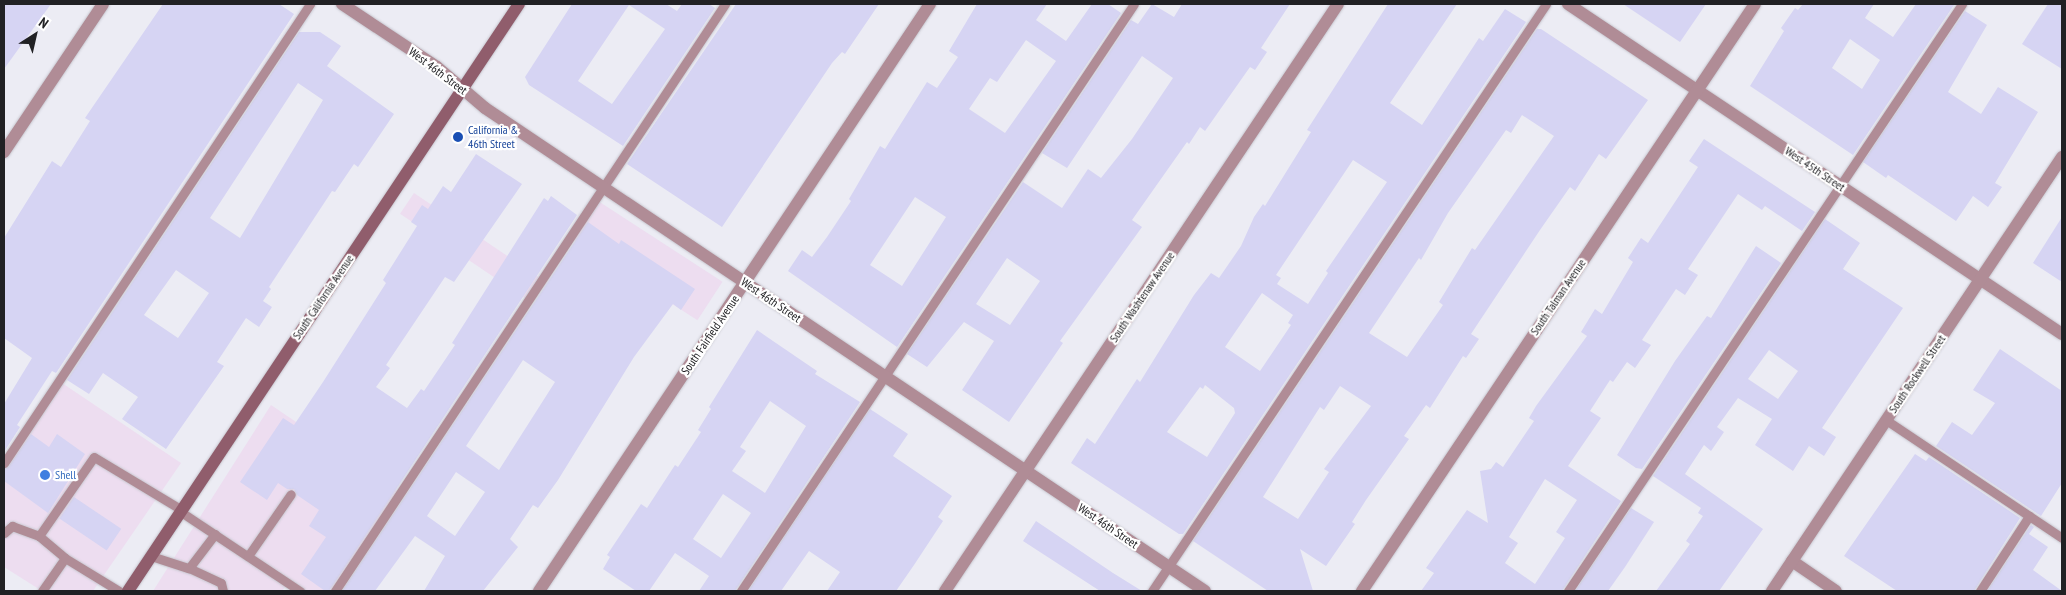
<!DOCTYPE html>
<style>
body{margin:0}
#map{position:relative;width:2066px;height:595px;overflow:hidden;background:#ececf4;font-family:"PT Sans Narrow",sans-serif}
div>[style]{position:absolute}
.commercial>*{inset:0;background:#edddf0;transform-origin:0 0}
.building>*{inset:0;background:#d6d4f3;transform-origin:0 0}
.roads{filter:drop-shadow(0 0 1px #c7c7cf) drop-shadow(0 0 1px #c7c7cf)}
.lane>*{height:9px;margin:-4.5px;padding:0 4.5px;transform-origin:4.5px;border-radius:4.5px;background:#b08c96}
.street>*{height:12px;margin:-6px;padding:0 6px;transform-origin:6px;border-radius:6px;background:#b08c96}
.secondary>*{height:12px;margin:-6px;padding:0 6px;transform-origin:6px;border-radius:6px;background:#905d6c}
.dots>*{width:14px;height:14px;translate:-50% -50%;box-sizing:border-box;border:2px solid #fff;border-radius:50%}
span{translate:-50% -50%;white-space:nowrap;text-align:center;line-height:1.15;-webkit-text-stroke:4.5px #fff;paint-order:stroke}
.street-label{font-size:12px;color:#212124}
.transit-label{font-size:12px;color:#164399}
.left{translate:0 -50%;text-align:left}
.shop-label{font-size:12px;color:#366cbe}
.frame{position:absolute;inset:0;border:5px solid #212124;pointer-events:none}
.north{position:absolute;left:10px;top:10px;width:50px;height:50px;-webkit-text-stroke:4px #fff;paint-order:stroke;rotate:35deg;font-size:14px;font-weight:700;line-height:20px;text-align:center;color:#212124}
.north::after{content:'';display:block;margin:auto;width:18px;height:22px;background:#212124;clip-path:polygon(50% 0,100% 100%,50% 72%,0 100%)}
</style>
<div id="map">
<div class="commercial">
<i style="left:414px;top:193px;width:155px;height:25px;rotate:34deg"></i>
<i style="left:595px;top:199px;width:152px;height:46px;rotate:33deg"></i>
<i style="clip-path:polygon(59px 381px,181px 463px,93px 591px,42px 591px,4px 567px,4px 463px)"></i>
<i style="clip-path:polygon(271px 405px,401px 493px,335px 591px,300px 591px,288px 583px,282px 591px,153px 591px)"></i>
</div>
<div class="building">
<i style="clip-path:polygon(4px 4px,51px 4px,4px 69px)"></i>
<i style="clip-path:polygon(163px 4px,279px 4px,294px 14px,56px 373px,52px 371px,17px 425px,20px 427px,4px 452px,4px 404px,32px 358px,4px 338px,4px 238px,52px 161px,61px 167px,90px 121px,85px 118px)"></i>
<i style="clip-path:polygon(evenodd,572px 4px,666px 4px,677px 11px,682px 4px,709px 4px,715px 8px,623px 146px,529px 85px,525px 77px,572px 4px,629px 5px,665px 29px,612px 104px,578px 81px,629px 5px)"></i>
<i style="clip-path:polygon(736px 4px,879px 4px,845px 54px,842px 52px,832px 63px,722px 227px,627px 164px)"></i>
<i style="clip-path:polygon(evenodd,977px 4px,1047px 4px,1036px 20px,1066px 41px,1092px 4px,1108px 4px,1121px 13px,897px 347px,788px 271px,802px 250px,812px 257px,827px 237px,851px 201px,849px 199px,880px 146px,885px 149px,927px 82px,937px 88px,958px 57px,949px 51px,977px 4px,1026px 40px,1056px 61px,1005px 133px,969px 109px,990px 78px,997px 82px,1026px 40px,977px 4px,915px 197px,946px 217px,902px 286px,870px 265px,915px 197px)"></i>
<i style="clip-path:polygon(evenodd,1152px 4px,1174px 17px,1182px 4px,1290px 4px,1261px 48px,1267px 52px,1255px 70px,1250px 67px,1205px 131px,1200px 127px,1189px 144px,1187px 142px,1132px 220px,1142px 227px,1060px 341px,1063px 343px,1009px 422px,962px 390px,994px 341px,964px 322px,927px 367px,907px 354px,1023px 182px,1062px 208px,1088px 169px,1101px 178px,1132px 139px,1173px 78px,1142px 56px,1067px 168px,1042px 153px,1131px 20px,1138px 24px,1152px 4px,1007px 258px,1040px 281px,1010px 325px,976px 304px,1007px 258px)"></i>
<i style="clip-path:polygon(evenodd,1388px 4px,1457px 4px,1390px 103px,1422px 125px,1479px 38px,1483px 41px,1505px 9px,1526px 22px,1183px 534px,1179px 534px,1071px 463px,1087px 438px,1095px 444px,1137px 379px,1140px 382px,1194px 295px,1211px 273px,1219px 278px,1241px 246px,1254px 217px,1263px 204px,1265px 206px,1311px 132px,1307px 130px,1388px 4px,1353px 160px,1387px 182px,1326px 271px,1328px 273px,1308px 304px,1277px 284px,1281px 278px,1276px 275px,1353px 160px,1388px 4px,1262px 293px,1293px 315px,1288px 323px,1291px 325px,1260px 371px,1225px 347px,1262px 293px,1388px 4px,1205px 385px,1234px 408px,1235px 413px,1207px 457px,1167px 432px,1200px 387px,1203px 389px,1205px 385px)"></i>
<i style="clip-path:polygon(1623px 4px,1706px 4px,1680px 42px)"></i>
<i style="clip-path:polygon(evenodd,1803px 4px,1874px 4px,1865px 18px,1893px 37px,1916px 4px,1954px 5px,1853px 155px,1750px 86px,1784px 31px,1781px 28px,1795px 8px,1798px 10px,1803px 4px,1850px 39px,1880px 60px,1862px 89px,1832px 68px,1850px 39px)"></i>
<i style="clip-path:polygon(2048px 4px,2062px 4px,2062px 69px,2022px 44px)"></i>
<i style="clip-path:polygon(1965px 11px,1987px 25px,1948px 92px,1981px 114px,1998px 87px,2038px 112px,1995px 183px,2002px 187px,1988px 207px,1973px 196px,1956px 221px,1888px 175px,1886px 178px,1863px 162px)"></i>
<i style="clip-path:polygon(evenodd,1537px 29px,1541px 29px,1648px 100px,1606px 159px,1599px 154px,1575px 191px,1570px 187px,1540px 230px,1471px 334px,1479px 339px,1466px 358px,1463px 356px,1430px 408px,1426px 405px,1404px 436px,1409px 439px,1366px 500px,1352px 522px,1355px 524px,1326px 566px,1300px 549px,1313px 591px,1268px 591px,1193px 541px,1537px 29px,1522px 115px,1554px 136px,1475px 250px,1472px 248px,1439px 302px,1443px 305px,1407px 357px,1369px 333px,1419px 258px,1421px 260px,1448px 213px,1506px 130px,1511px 133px,1522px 115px,1537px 29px,1340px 386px,1371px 406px,1324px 469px,1329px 472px,1298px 519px,1263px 497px,1320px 407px,1324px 410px,1340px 386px)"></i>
<i style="clip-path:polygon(evenodd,299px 32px,320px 32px,341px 46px,327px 66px,394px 114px,358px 167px,354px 164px,335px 192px,332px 191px,269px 287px,271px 289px,263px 301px,272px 307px,259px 327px,246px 318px,217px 362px,224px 366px,166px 449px,122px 419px,138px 397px,103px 373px,89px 394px,67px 380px,299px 32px,298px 83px,323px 100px,240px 238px,210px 218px,298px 83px,299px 32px,176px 270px,209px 293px,178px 338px,144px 315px,176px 270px)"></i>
<i style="clip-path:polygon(evenodd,1704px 139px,1815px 212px,1802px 231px,1765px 206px,1762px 210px,1738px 194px,1688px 269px,1698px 275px,1685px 295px,1676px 289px,1642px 340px,1651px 345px,1635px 368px,1627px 362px,1613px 382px,1610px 380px,1590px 411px,1601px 418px,1568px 466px,1621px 501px,1562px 591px,1421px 591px,1434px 573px,1426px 568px,1467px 510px,1488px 523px,1480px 471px,1491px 469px,1496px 462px,1503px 467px,1534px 421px,1529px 418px,1536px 406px,1587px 336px,1581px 332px,1595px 309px,1602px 314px,1633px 262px,1628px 258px,1641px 238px,1648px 243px,1698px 167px,1689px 161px,1704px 139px,1545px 479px,1577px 500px,1556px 532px,1565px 538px,1535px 584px,1505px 563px,1518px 543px,1509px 537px,1545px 479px)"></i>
<i style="clip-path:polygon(476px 154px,522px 184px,454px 282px,445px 277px,386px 365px,390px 368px,376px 387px,407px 408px,421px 389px,424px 391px,455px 345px,452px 343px,544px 198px,548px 201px,551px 196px,577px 215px,329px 591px,325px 591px,301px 574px,326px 537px,309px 526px,319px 510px,297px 495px,294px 489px,287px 489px,278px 483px,267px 500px,240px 482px,283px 418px,294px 425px,323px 382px,386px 283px,383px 280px,417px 226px,411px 222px,422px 205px,428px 209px,443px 186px,451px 192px)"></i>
<i style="clip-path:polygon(2062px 217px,2062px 282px,2033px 263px)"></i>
<i style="clip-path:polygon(evenodd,1825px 219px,1860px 243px,1843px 269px,1903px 308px,1822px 428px,1836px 437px,1824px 456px,1809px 446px,1793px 471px,1755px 445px,1772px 419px,1738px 398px,1717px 427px,1724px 432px,1711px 451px,1704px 445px,1685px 474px,1763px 529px,1719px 591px,1656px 591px,1690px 544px,1686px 541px,1703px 516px,1698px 513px,1701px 508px,1653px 476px,1825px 219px,1769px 350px,1798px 371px,1778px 399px,1748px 379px,1769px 350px)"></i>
<i style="clip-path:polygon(evenodd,588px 222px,619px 244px,621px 240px,695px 289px,681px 310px,673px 304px,634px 357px,558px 480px,538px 508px,533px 505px,510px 539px,518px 547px,483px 591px,424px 591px,445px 556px,415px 536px,375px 591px,342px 591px,588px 222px,523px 360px,555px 382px,499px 470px,466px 446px,523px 360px,588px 222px,456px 472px,485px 492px,455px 536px,427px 516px,456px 472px)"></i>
<i style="clip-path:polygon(1756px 246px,1781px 263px,1642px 469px,1636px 468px,1617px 455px,1675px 361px,1707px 316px,1711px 318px)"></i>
<i style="clip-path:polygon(evenodd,757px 330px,817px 371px,815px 374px,860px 402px,735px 591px,699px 591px,709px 576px,675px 553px,649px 591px,636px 591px,603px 569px,610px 557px,607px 555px,641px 504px,647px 508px,675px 465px,678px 467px,701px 432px,698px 430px,711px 409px,709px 407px,757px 330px,770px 401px,806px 426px,765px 493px,732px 471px,746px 451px,740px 447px,770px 401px,757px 330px,723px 494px,751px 513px,721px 558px,693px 539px,723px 494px)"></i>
<i style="clip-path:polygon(2000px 349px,2062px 391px,2062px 483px,2041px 516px,1936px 446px,1952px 422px,1972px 435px,1995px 403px,1973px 390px)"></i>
<i style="clip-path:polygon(870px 409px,908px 434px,893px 456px,952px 496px,938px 517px,943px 521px,914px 565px,896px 591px,827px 591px,840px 572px,809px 551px,781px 591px,748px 591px)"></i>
<i style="clip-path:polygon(31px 434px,49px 447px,57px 434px,85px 454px,48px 513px,4px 481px,4px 469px,9px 466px)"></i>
<i style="clip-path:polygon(1915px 454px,1926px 461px,1929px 457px,2020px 518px,1974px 591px,1897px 591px,1844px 556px)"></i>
<i style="left:74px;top:497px;width:57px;height:26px;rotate:34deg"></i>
<i style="clip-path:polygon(1631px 508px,1654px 522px,1625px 567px,1608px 591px,1575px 591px)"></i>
<i style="clip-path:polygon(1036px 521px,1113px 573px,1142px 591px,1100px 591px,1023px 541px)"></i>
<i style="clip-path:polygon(2031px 525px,2034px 527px,2029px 534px,2048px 547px,2033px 570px,2062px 591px,1987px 591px)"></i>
</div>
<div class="roads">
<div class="lane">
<i style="left:1886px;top:420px;width:212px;rotate:33.8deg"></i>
<i style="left:4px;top:463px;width:552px;rotate:-56.31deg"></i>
<i style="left:181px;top:512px;width:143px;rotate:33.6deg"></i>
<i style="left:4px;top:533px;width:11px;rotate:-41deg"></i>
<i style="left:12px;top:526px;width:29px;rotate:20deg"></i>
<i style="left:39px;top:536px;width:34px;rotate:40deg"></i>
<i style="left:65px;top:558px;width:40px;rotate:124.9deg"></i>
<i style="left:215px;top:534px;width:43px;rotate:127.4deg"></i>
<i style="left:189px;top:568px;width:35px;rotate:25deg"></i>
<i style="left:221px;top:583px;width:8px;rotate:76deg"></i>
<i style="left:39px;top:536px;width:96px;rotate:-55.2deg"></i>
<i style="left:94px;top:457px;width:103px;rotate:31.1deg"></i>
<i style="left:151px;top:556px;width:40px;rotate:18deg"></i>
<i style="left:248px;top:556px;width:75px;rotate:-55.3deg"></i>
<i style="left:65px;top:558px;width:63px;rotate:31.4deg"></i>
<i style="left:335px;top:591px;width:705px;rotate:-56.4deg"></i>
<i style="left:741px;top:591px;width:706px;rotate:-56.2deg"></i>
<i style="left:1152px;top:591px;width:707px;rotate:-56.13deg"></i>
<i style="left:1568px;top:591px;width:707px;rotate:-56.13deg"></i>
<i style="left:1980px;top:591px;width:90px;rotate:-56.8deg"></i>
</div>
<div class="street">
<i style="left:342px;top:4px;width:114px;rotate:33.6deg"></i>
<i style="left:437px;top:67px;width:63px;rotate:40.5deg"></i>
<i style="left:485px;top:108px;width:867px;rotate:33.86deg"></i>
<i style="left:1568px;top:4px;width:594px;rotate:33.74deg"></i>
<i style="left:4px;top:152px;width:178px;rotate:-56.2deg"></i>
<i style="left:1792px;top:561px;width:53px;rotate:34.3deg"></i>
<i style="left:539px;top:591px;width:705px;rotate:-56.33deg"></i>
<i style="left:945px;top:591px;width:706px;rotate:-56.2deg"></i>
<i style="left:1362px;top:591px;width:706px;rotate:-56.2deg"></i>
<i style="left:1772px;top:591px;width:522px;rotate:-56.25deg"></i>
</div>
<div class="secondary">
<i style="left:128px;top:591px;width:705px;rotate:-56.33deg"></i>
</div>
</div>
<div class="dots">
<i style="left:458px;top:137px;background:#1a4fb4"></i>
<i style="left:45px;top:475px;background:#3f7fe0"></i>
</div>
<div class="street-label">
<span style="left:438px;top:71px;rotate:37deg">West 46th Street</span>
<span style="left:1815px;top:169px;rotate:34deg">West 45th Street</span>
<span style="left:323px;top:297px;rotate:-56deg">South California Avenue</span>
<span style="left:1142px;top:297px;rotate:-56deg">South Washtenaw Avenue</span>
<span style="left:1558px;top:297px;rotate:-56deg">South Talman Avenue</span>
<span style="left:771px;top:300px;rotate:34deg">West 46th Street</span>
<span style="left:710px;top:335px;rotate:-56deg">South Fairfield Avenue</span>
<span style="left:1917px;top:374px;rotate:-56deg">South Rockwell Street</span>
<span style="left:1108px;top:526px;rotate:34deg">West 46th Street</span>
</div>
<div class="transit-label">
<span class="left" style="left:468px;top:137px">California &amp;<br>46th Street</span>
</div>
<div class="shop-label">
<span class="left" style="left:55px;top:475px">Shell</span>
</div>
<div class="frame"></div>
<div class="north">N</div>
</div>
